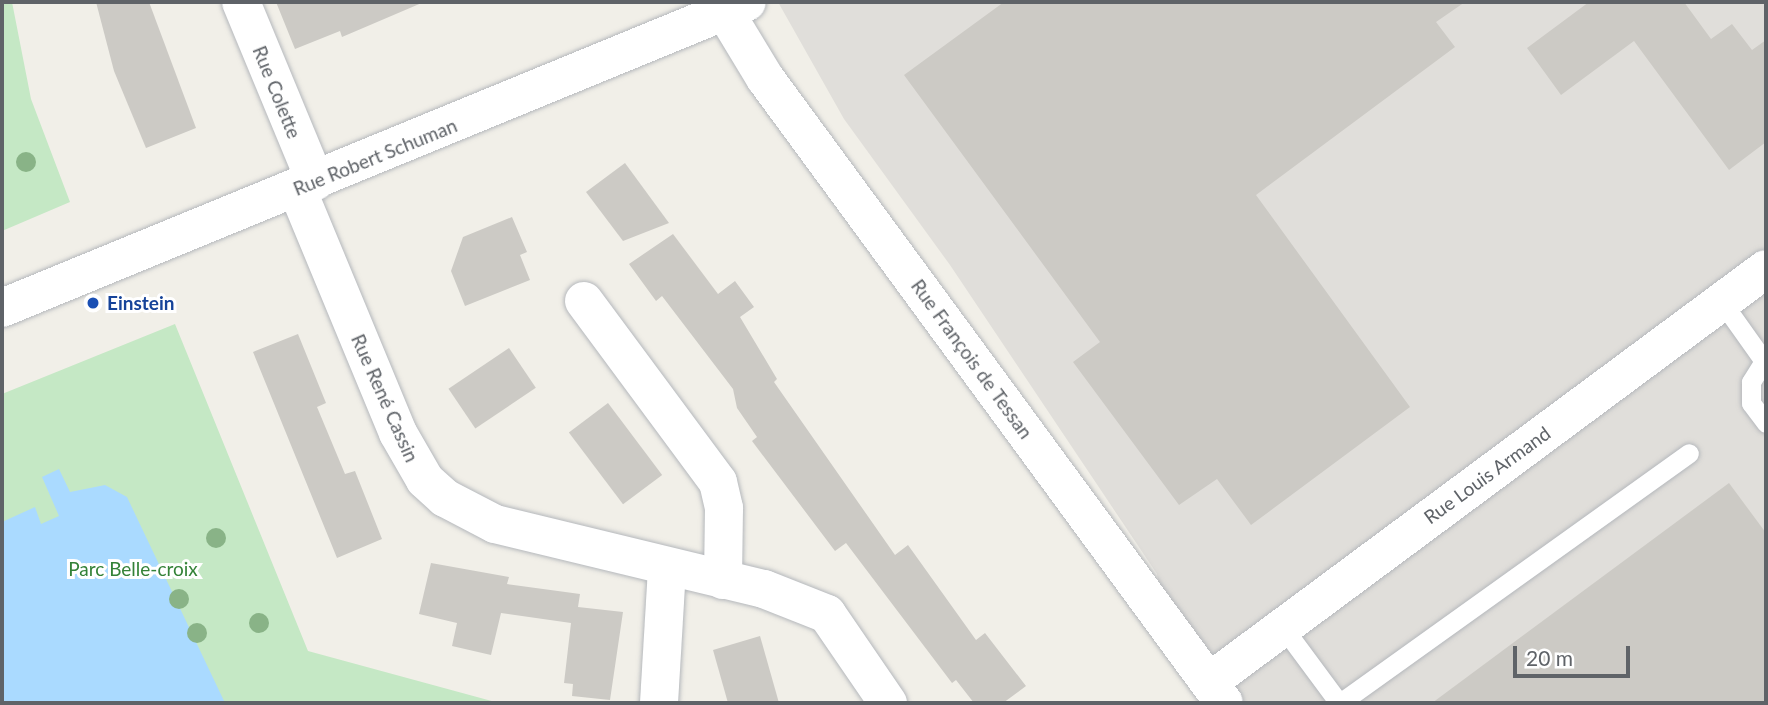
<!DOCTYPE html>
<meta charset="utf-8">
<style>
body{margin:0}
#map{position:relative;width:1768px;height:705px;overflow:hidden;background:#f1efe8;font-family:Lato,sans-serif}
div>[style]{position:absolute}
.industrial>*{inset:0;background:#e0deda}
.green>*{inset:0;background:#c5e8c5}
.water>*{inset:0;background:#aadaff}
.building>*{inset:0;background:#cccac5;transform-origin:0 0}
.roads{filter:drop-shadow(0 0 2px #b5b8bc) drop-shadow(0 0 2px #b5b8bc)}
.lane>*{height:19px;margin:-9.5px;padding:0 9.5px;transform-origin:9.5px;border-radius:9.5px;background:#fff}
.street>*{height:38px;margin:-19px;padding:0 19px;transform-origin:19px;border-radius:19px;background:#fff}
.trees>*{width:20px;height:20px;margin:-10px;border-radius:50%;background:#89b387}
.dots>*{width:19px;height:19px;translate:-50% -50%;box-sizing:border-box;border:4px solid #fff;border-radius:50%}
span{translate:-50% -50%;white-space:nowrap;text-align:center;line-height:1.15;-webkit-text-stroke:6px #fff;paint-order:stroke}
.street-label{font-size:19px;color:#5f6368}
.transit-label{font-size:19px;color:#164399;font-weight:700}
.left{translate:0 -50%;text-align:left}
.park-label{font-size:19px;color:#348238}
.frame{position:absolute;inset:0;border:4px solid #5f6368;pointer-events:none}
.scale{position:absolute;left:1513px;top:646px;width:117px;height:32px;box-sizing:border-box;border:4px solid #5f6368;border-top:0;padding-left:9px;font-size:21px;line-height:24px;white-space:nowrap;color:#5f6368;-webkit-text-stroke:5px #fff;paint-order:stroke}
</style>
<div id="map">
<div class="industrial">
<i style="clip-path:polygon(778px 2px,1766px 2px,1766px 703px,1224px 703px,1166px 623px,1157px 574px,950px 265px,844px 119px)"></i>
</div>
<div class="green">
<i style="clip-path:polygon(2px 2px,12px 2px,31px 99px,70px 202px,2px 231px)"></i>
<i style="clip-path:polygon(175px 324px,308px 651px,499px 703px,2px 703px,2px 394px)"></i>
</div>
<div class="water">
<i style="clip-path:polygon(59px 469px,70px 492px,105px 485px,127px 497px,225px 703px,2px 703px,2px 522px,35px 507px,41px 524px,59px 516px,42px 477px)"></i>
</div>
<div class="building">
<i style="clip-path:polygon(96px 2px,149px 2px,196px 128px,146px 148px,114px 71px)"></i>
<i style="clip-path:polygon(276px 2px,424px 2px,342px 37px,340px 31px,295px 49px)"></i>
<i style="clip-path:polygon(1004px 2px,1465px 2px,1436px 22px,1455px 47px,1256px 195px,1410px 407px,1251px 525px,1217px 479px,1179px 505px,1073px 362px,1100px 342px,904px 75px)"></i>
<i style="clip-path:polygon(1589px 2px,1684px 2px,1711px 39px,1732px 24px,1752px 50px,1766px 40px,1766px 142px,1729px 170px,1634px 41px,1561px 95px,1527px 48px)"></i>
<i style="clip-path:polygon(625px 163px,669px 223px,623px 241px,586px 192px)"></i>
<i style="clip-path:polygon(512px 217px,527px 252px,520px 255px,530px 280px,465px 306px,451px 271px,463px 237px)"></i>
<i style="clip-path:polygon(673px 234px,718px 294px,735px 281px,754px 307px,740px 317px,777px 379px,774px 382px,895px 555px,908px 545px,976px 640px,985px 633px,1026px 686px,1003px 703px,974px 703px,956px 680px,952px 683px,846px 543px,835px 551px,752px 441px,757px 437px,737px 408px,733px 389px,662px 296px,656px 301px,629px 264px)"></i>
<i style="clip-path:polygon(298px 334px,326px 403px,317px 407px,345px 474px,355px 471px,382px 539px,337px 558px,253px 352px)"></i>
<i style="left:509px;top:348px;width:48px;height:73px;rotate:56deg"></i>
<i style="left:608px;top:403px;width:90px;height:49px;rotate:53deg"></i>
<i style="clip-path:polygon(1729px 483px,1766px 533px,1766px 703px,1432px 703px)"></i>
<i style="clip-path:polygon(431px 563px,509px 577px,507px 584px,580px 594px,578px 607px,623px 612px,610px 700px,572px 696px,573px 684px,564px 683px,571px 623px,501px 613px,491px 655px,452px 646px,457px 623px,419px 614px)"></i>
<i style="clip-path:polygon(760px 636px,779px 703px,728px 703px,713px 650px)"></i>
</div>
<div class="roads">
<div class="lane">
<i style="left:1722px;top:302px;width:72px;rotate:54.6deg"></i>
<i style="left:1764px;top:361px;width:25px;rotate:122deg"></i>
<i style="left:1751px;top:382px;width:21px;rotate:90deg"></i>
<i style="left:1751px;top:403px;width:25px;rotate:53deg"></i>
<i style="left:1282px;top:626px;width:96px;rotate:53.5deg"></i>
<i style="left:1340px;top:703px;width:429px;rotate:-35.6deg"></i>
</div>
<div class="street">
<i style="left:241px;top:2px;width:194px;rotate:67.5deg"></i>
<i style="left:725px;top:12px;width:77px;rotate:58.8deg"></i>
<i style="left:765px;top:78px;width:775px;rotate:53.71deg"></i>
<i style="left:297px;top:189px;width:264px;rotate:67.5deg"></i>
<i style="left:398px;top:433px;width:54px;rotate:60.1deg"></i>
<i style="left:425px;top:480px;width:27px;rotate:42deg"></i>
<i style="left:445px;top:498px;width:56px;rotate:27.5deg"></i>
<i style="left:495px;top:524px;width:277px;rotate:13.6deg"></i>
<i style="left:764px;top:589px;width:68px;rotate:21.6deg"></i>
<i style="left:827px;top:614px;width:108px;rotate:55.6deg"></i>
<i style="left:584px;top:301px;width:225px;rotate:53.5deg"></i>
<i style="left:718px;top:482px;width:27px;rotate:77deg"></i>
<i style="left:724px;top:508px;width:72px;rotate:90.8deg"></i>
<i style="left:2px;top:308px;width:805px;rotate:-22.33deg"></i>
<i style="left:1209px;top:682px;width:693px;rotate:-36.56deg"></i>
<i style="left:659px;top:703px;width:136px;rotate:-86.6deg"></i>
</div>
</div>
<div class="trees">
<i style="left:26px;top:162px"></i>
<i style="left:216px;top:538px"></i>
<i style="left:179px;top:599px"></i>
<i style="left:259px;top:623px"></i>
<i style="left:197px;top:633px"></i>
</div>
<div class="dots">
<i style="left:93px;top:303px;background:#1a4fb4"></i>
</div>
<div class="street-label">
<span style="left:277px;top:92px;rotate:68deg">Rue Colette</span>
<span style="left:375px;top:157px;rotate:-22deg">Rue Robert Schuman</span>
<span style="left:972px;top:359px;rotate:54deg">Rue François de Tessan</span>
<span style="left:385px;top:398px;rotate:66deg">Rue René Cassin</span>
<span style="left:1487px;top:475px;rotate:-36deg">Rue Louis Armand</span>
</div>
<div class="transit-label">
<span class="left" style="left:107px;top:303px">Einstein</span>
</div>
<div class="park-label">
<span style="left:133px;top:569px">Parc Belle-croix</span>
</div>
<div class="frame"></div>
<div class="scale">20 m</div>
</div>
